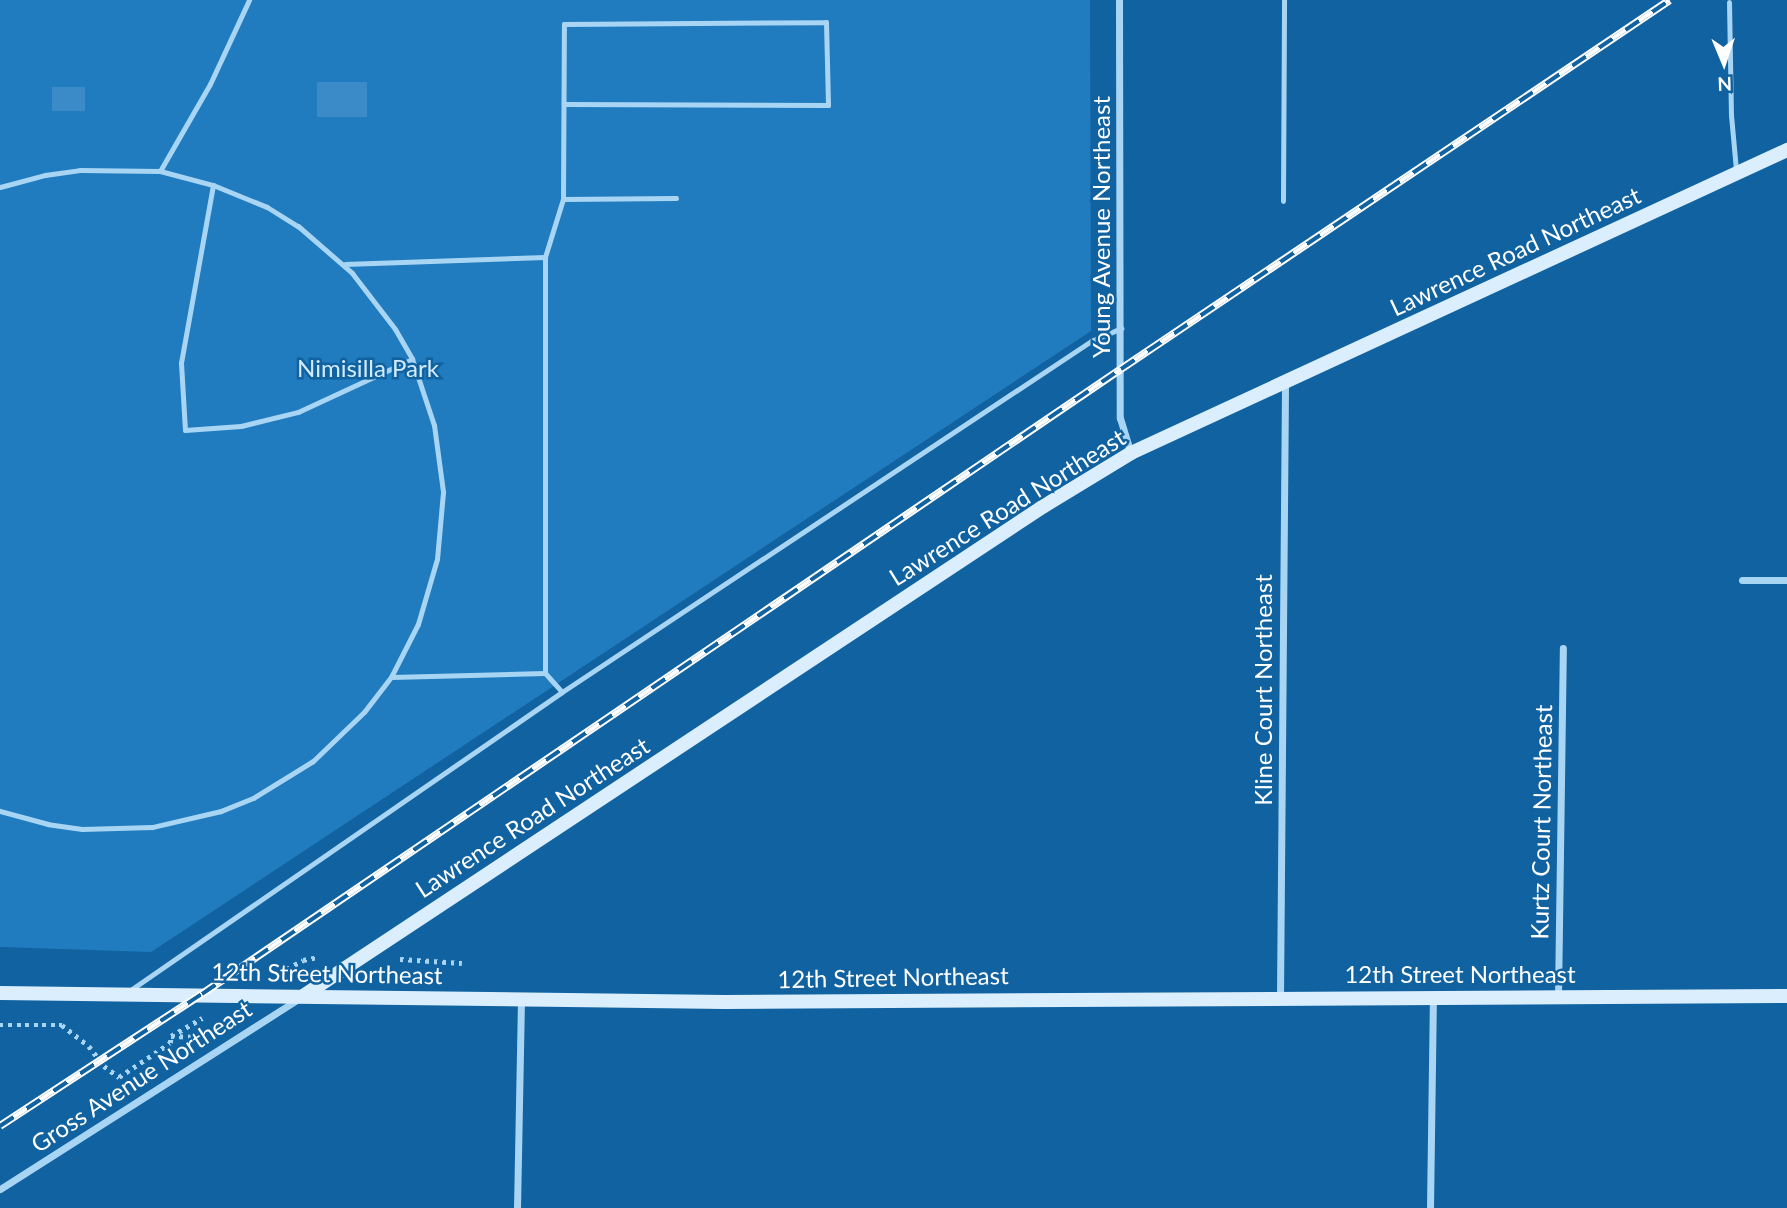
<!DOCTYPE html>
<style>
body{margin:0}
#map{position:relative;width:1787px;height:1208px;overflow:hidden;background:#1162a0;font-family:Lato,sans-serif}
div>[style]{position:absolute}
.green>*{inset:0;background:#207cbe}
.building>*{inset:0;background:#3a8bc7;transform-origin:0 0}
.path>*{height:4.5px;margin-top:-2.25px;transform-origin:0;background:repeating-linear-gradient(90deg,#a9d5f5 0 3.5px,transparent 0 8.5px)}
.lane>*{height:5px;margin:-2.5px;padding:0 2.5px;transform-origin:2.5px;border-radius:2.5px;background:#a9d5f5}
.street>*{height:7px;margin:-3.5px;padding:0 3.5px;transform-origin:3.5px;border-radius:3.5px;background:#a9d5f5}
.secondary>*{height:14px;margin:-7px;padding:0 7px;transform-origin:7px;border-radius:7px;background:#daeefe}
.rail>*{height:8px;margin-top:-4px;transform-origin:0;background:repeating-linear-gradient(90deg,#1162a0 0 16px,#fff 0 32px);box-sizing:border-box;border-block:2px solid #fff}
span{translate:-50% -50%;white-space:nowrap;text-align:center;line-height:1.15;-webkit-text-stroke:5px #1162a0;paint-order:stroke}
.street-label{font-size:24px;color:#fff}
.park-label{font-size:24px;color:#d2ecfe}
.north{position:absolute;left:1689px;top:28px;width:70px;height:70px;-webkit-text-stroke:5px #1162a0;paint-order:stroke;rotate:178deg;font-size:19px;font-weight:700;line-height:28px;text-align:center;color:#fff}
.north::after{content:'';display:block;margin:auto;width:24px;height:32px;background:#fff;clip-path:polygon(50% 0,100% 100%,50% 72%,0 100%)}
</style>
<div id="map">
<div class="green">
<i style="clip-path:polygon(0 0,1090px 0,1091px 331px,151px 952px,0 947px)"></i>
</div>
<div class="building">
<i style="left:317px;top:82px;width:50px;height:35px"></i>
<i style="left:52px;top:87px;width:33px;height:24px"></i>
</div>
<div class="path">
<i style="left:400px;top:959px;width:62px;rotate:3.7deg"></i>
<i style="left:279px;top:973px;width:27px;rotate:-28deg"></i>
<i style="left:303px;top:960px;width:15px;rotate:-11deg"></i>
<i style="left:0;top:1025px;width:62px"></i>
<i style="left:62px;top:1025px;width:34px;rotate:38deg"></i>
<i style="left:89px;top:1046px;width:25px;rotate:53deg"></i>
<i style="left:104px;top:1066px;width:19px;rotate:36deg"></i>
<i style="left:119px;top:1077px;width:61px;rotate:-33.7deg"></i>
<i style="left:170px;top:1043px;width:7px;rotate:-82deg"></i>
<i style="left:171px;top:1036px;width:32px;rotate:2deg"></i>
<i style="left:171px;top:1036px;width:36px;rotate:-30deg"></i>
</div>
<div class="lane">
<i style="left:1729px;top:2px;width:113px;rotate:89deg"></i>
<i style="left:1731px;top:115px;width:55px;rotate:84.8deg"></i>
<i style="left:160px;top:171px;width:100px;rotate:-60.1deg"></i>
<i style="left:210px;top:84px;width:93px;rotate:-65.1deg"></i>
<i style="left:213px;top:185px;width:181px;rotate:100.2deg"></i>
<i style="left:181px;top:363px;width:67px;rotate:86.6deg"></i>
<i style="left:185px;top:430px;width:56px;rotate:-4.1deg"></i>
<i style="left:241px;top:426px;width:59px;rotate:-13.8deg"></i>
<i style="left:298px;top:412px;width:126px;rotate:-24.9deg"></i>
<i style="left:0;top:187px;width:47px;rotate:-14.9deg"></i>
<i style="left:45px;top:175px;width:35px;rotate:-8deg"></i>
<i style="left:80px;top:170px;width:80px;rotate:0.7deg"></i>
<i style="left:160px;top:171px;width:55px;rotate:14.8deg"></i>
<i style="left:213px;top:185px;width:58px;rotate:22.2deg"></i>
<i style="left:267px;top:207px;width:36px;rotate:32deg"></i>
<i style="left:298px;top:226px;width:72px;rotate:41deg"></i>
<i style="left:352px;top:273px;width:71px;rotate:52.5deg"></i>
<i style="left:395px;top:329px;width:34px;rotate:60deg"></i>
<i style="left:412px;top:359px;width:70px;rotate:71.6deg"></i>
<i style="left:434px;top:425px;width:68px;rotate:82.3deg"></i>
<i style="left:443px;top:492px;width:67px;rotate:95.1deg"></i>
<i style="left:437px;top:559px;width:68px;rotate:106.3deg"></i>
<i style="left:418px;top:624px;width:59px;rotate:117deg"></i>
<i style="left:391px;top:677px;width:44px;rotate:127.6deg"></i>
<i style="left:364px;top:712px;width:71px;rotate:136.1deg"></i>
<i style="left:313px;top:761px;width:70px;rotate:148.3deg"></i>
<i style="left:253px;top:798px;width:35px;rotate:158deg"></i>
<i style="left:221px;top:811px;width:71px;rotate:166.9deg"></i>
<i style="left:152px;top:827px;width:70px;rotate:178.4deg"></i>
<i style="left:82px;top:829px;width:34px;rotate:-172deg"></i>
<i style="left:48px;top:824px;width:50px;rotate:-164.8deg"></i>
<i style="left:563px;top:199px;width:113px;rotate:-0.5deg"></i>
<i style="left:1283px;top:201px;width:201px;rotate:-89.7deg"></i>
<i style="left:345px;top:264px;width:200px;rotate:-2deg"></i>
<i style="left:545px;top:673px;width:25px;rotate:48deg"></i>
<i style="left:391px;top:677px;width:154px;rotate:-1.5deg"></i>
<i style="left:545px;top:673px;width:416px;rotate:-90deg"></i>
<i style="left:545px;top:257px;width:61px;rotate:-72.8deg"></i>
<i style="left:563px;top:199px;width:175px;rotate:-89.7deg"></i>
<i style="left:564px;top:24px;width:262px;rotate:-0.4deg"></i>
<i style="left:826px;top:22px;width:83px;rotate:88.6deg"></i>
<i style="left:828px;top:105px;width:264px;rotate:-179.8deg"></i>
<i style="left:129px;top:991px;width:526px;rotate:-34.63deg"></i>
<i style="left:562px;top:692px;width:635px;rotate:-33.56deg"></i>
<i style="left:1091px;top:341px;width:33px;rotate:-23deg"></i>
</div>
<div class="street">
<i style="left:1119px;top:0;width:418px;rotate:89.9deg"></i>
<i style="left:1120px;top:418px;width:37px;rotate:73deg"></i>
<i style="left:1742px;top:580px;width:45px"></i>
<i style="left:1280px;top:997px;width:614px;rotate:-89.53deg"></i>
<i style="left:1558px;top:997px;width:349px;rotate:-89.2deg"></i>
<i style="left:0;top:1189px;width:352px;rotate:-32.5deg"></i>
<i style="left:517px;top:1208px;width:208px;rotate:-88.9deg"></i>
<i style="left:1430px;top:1208px;width:210px;rotate:-89.2deg"></i>
</div>
<div class="secondary">
<i style="left:0;top:993px;width:725px;rotate:0.71deg"></i>
<i style="left:725px;top:1002px;width:1062px;rotate:-0.32deg"></i>
<i style="left:303px;top:996px;width:888px;rotate:-33.48deg"></i>
<i style="left:1044px;top:506px;width:102px;rotate:-31.3deg"></i>
<i style="left:1131px;top:453px;width:723px;rotate:-24.79deg"></i>
</div>
<div class="rail">
<i style="left:0;top:1126px;width:241px;rotate:-33.2deg"></i>
<i style="left:202px;top:994px;width:1111px;rotate:-34.22deg"></i>
<i style="left:1121px;top:369px;width:661px;rotate:-33.91deg"></i>
</div>
<div class="street-label">
<span style="left:1101px;top:227px;rotate:-90deg">Young Avenue Northeast</span>
<span style="left:1515px;top:251px;rotate:-25deg">Lawrence Road Northeast</span>
<span style="left:1007px;top:507px;rotate:-32deg">Lawrence Road Northeast</span>
<span style="left:1263px;top:690px;rotate:-90deg">Kline Court Northeast</span>
<span style="left:532px;top:817px;rotate:-33deg">Lawrence Road Northeast</span>
<span style="left:1541px;top:822px;rotate:-89deg">Kurtz Court Northeast</span>
<span style="left:327px;top:973px;rotate:1deg">12th Street Northeast</span>
<span style="left:1460px;top:974px">12th Street Northeast</span>
<span style="left:893px;top:977px;rotate:-1deg">12th Street Northeast</span>
<span style="left:141px;top:1076px;rotate:-33deg">Gross Avenue Northeast</span>
</div>
<div class="park-label">
<span style="left:368px;top:368px">Nimisilla Park</span>
</div>
<div class="north">N</div>
</div>
